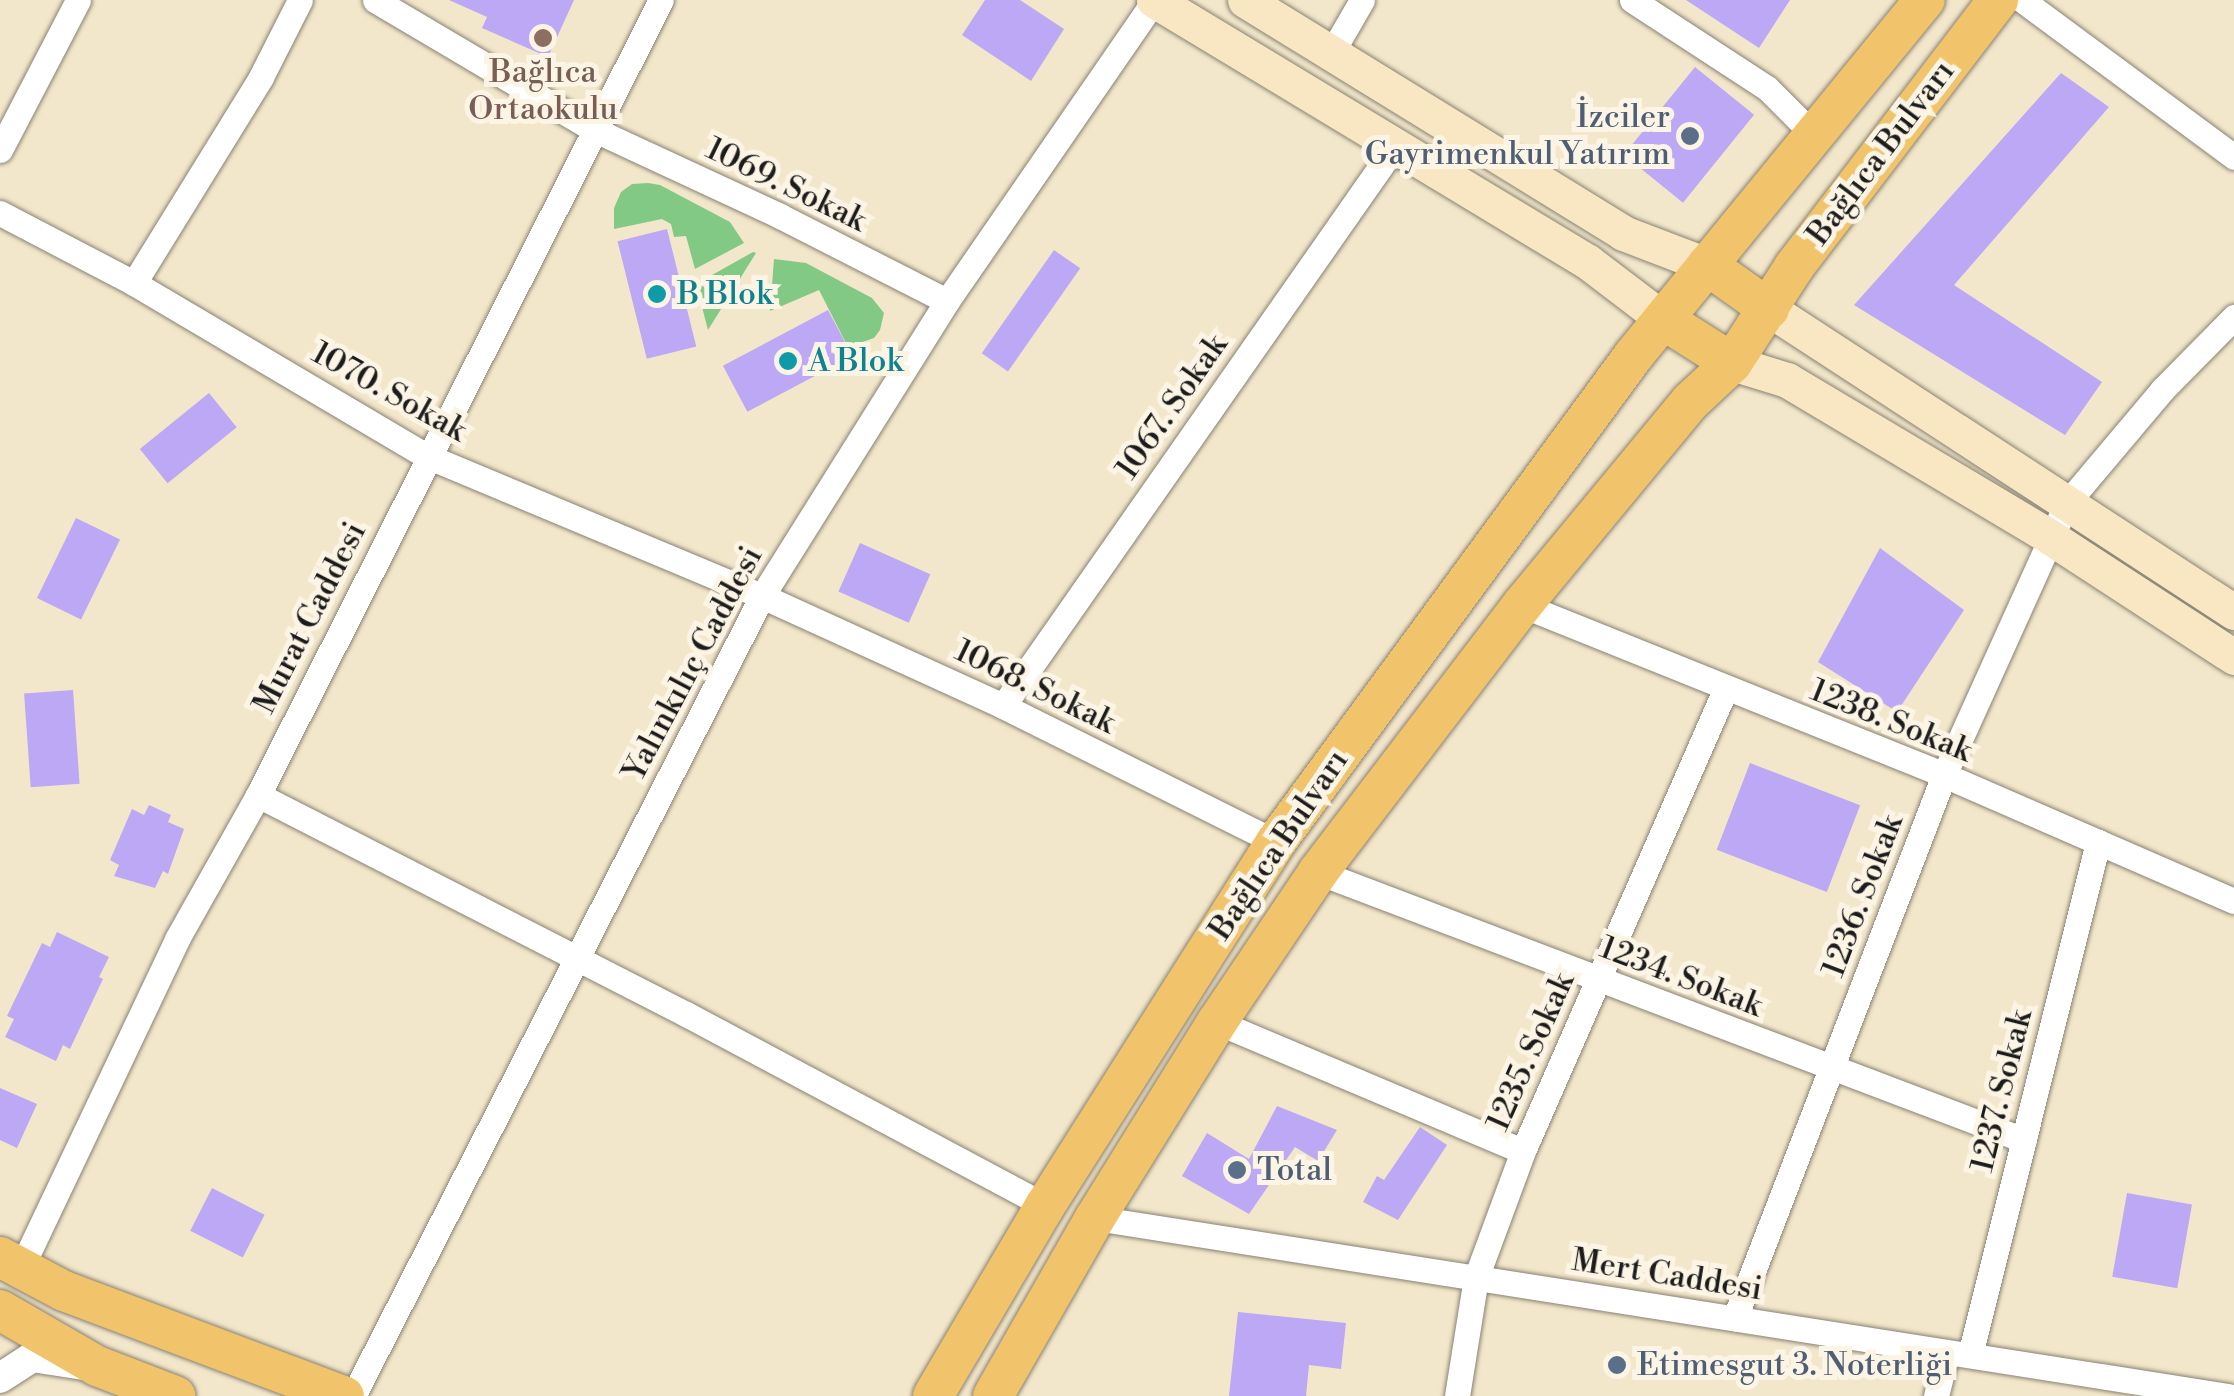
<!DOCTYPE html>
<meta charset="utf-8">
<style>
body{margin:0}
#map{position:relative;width:2234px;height:1396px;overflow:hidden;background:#f3e7cb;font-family:"Libre Bodoni",serif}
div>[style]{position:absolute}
.green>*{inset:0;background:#82c985}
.building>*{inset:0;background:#bca8f4;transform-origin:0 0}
.roads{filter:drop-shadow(0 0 2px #888274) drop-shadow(0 0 2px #888274)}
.minor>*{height:25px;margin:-12.5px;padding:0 12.5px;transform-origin:12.5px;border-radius:12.5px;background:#fff}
.tertiary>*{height:30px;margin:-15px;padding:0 15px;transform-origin:15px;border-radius:15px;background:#fff}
.secondary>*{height:35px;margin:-17.5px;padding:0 17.5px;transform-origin:17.5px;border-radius:17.5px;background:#f9e7c3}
.primary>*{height:40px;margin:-20px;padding:0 20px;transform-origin:20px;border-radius:20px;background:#f1c36a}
.dots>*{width:28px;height:28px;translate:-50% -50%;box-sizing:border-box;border:5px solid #fcf5e5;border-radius:50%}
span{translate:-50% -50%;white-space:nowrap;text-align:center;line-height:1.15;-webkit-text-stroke:10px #fcf5e5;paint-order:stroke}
.education-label{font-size:32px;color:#785e54}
.service-label{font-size:32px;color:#4e5e75}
.right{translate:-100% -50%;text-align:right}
.left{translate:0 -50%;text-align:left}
.street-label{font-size:32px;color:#1c1c1c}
.culture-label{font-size:32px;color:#0d838f}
</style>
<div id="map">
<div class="green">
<i style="clip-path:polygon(648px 183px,660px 185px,730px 222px,744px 243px,695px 269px,686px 236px,674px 237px,671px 224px,662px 219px,614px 229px,614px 208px,621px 192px,632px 184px)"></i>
<i style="clip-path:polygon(753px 252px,756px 253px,708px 330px,696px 284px)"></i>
<i style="clip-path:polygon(774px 259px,806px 263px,872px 298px,884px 313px,880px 330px,874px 338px,848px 347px,819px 290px,770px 311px)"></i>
</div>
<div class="building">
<i style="clip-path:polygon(449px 0,574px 0,548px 57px,482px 28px,487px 17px)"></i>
<i style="clip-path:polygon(985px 0,1020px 0,1064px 29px,1031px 81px,962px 35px)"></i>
<i style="clip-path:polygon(1686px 0,1790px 0,1759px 48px)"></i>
<i style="left:1695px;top:67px;width:76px;height:113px;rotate:39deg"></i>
<i style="clip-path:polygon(2061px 73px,2109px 107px,1954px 285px,2102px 382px,2065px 435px,1854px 305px)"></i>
<i style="left:667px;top:229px;width:121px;height:51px;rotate:76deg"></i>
<i style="left:1054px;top:250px;width:32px;height:126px;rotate:35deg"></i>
<i style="left:828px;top:310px;width:52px;height:119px;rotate:62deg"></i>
<i style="left:209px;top:393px;width:44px;height:89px;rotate:51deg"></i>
<i style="left:76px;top:518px;width:49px;height:89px;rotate:26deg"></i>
<i style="left:860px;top:543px;width:77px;height:53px;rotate:24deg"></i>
<i style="clip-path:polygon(1880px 548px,1964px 610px,1897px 712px,1818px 662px)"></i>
<i style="left:73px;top:690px;width:94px;height:49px;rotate:86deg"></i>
<i style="left:1750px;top:763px;width:118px;height:93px;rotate:21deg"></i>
<i style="clip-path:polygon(149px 805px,171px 815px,168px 822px,184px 829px,168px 874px,163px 871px,155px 888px,114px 876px,119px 865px,110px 860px,132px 809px,144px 815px)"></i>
<i style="clip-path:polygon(57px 932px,109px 957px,99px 977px,103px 979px,70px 1049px,63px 1045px,56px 1061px,5px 1037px,14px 1019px,7px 1016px,42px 943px,50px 947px)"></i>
<i style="clip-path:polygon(0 1088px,37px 1104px,17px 1148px,0 1140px)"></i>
<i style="clip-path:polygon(1277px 1106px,1337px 1130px,1318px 1161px,1295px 1147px,1249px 1214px,1182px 1176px,1207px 1133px,1249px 1159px)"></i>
<i style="clip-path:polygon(1420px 1127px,1447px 1145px,1398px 1220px,1363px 1202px,1377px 1176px,1384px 1180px)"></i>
<i style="left:212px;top:1188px;width:59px;height:48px;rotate:27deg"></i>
<i style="left:2127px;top:1193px;width:66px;height:85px;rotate:10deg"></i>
<i style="clip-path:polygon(1238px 1312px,1346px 1323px,1341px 1369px,1309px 1365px,1306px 1396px,1229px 1396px)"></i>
</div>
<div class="roads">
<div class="minor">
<i style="left:375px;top:0;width:256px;rotate:30.6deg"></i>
<i style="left:595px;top:130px;width:204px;rotate:24.9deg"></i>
<i style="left:780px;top:216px;width:187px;rotate:27deg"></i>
<i style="left:1632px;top:0;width:161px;rotate:33.1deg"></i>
<i style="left:1767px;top:88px;width:69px;rotate:45deg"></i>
<i style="left:2022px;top:0;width:264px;rotate:36.5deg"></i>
<i style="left:1332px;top:52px;width:60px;rotate:-60deg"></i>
<i style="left:0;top:150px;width:169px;rotate:-62.5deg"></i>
<i style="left:0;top:213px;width:151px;rotate:27.6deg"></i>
<i style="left:134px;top:283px;width:340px;rotate:30.6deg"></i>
<i style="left:427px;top:456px;width:363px;rotate:22.7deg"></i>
<i style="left:762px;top:596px;width:265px;rotate:24.5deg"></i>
<i style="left:1003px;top:706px;width:305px;rotate:26.5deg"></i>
<i style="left:134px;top:283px;width:242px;rotate:-58.3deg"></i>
<i style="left:261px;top:77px;width:86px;rotate:-63.1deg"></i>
<i style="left:1522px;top:605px;width:455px;rotate:21.9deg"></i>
<i style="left:1944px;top:775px;width:316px;rotate:23.5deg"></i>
<i style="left:1003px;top:706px;width:684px;rotate:-55.01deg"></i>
<i style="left:258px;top:795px;width:481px;rotate:27.1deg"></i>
<i style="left:686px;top:1014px;width:407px;rotate:28.1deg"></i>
<i style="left:1318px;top:872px;width:755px;rotate:20.79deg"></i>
<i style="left:1217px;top:1022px;width:332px;rotate:22.9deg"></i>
<i style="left:1095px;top:1218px;width:1147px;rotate:8.93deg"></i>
<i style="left:21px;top:1268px;width:364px;rotate:-64.6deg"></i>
<i style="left:177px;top:939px;width:165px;rotate:-60.6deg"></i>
<i style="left:258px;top:795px;width:891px;rotate:-63.12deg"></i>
<i style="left:1735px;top:1318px;width:582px;rotate:-68.95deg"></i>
<i style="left:1944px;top:775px;width:299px;rotate:-65.7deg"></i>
<i style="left:2067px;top:503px;width:148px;rotate:-49.9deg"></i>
<i style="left:2162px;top:390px;width:103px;rotate:-45.4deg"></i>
<i style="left:1970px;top:1355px;width:529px;rotate:-75.99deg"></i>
<i style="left:353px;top:1396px;width:898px;rotate:-62.92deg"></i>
<i style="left:762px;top:596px;width:348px;rotate:-57.9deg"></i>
<i style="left:947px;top:301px;width:366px;rotate:-55.4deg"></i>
<i style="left:1457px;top:1396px;width:120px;rotate:-80.9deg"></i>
<i style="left:1476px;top:1278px;width:135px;rotate:-69.7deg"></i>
<i style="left:1523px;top:1151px;width:503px;rotate:-66.34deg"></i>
<i style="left:1936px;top:1396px;width:45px;rotate:-76deg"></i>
</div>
<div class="tertiary">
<i style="left:0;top:1378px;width:38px;rotate:-33deg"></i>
<i style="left:32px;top:1357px;width:54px;rotate:8.6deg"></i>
</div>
<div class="secondary">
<i style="left:1154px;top:0;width:507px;rotate:31.12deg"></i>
<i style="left:1588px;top:262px;width:96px;rotate:37.3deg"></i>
<i style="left:1245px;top:0;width:444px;rotate:31.6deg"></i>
<i style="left:1623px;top:233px;width:90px;rotate:20.9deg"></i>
<i style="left:1769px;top:309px;width:555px;rotate:33.09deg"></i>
<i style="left:1732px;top:363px;width:58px;rotate:17.2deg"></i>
<i style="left:1787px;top:380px;width:306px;rotate:30.8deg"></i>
<i style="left:2050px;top:537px;width:220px;rotate:33.1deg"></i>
</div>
<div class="primary">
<i style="left:1707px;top:265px;width:76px;rotate:35.4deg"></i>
<i style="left:1664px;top:320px;width:80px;rotate:32.3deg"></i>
<i style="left:0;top:1257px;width:72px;rotate:28deg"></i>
<i style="left:64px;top:1291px;width:299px;rotate:20.6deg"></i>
<i style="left:0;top:1310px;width:112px;rotate:30deg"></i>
<i style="left:97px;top:1366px;width:84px;rotate:21deg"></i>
<i style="left:933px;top:1396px;width:221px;rotate:-59.5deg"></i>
<i style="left:1045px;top:1206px;width:431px;rotate:-57.6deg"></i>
<i style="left:1276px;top:842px;width:604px;rotate:-53.68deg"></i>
<i style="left:1634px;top:355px;width:459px;rotate:-50.7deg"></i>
<i style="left:993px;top:1396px;width:205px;rotate:-60.2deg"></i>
<i style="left:1095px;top:1218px;width:231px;rotate:-58.1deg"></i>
<i style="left:1217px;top:1022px;width:181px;rotate:-56deg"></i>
<i style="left:1318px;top:872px;width:336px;rotate:-52.6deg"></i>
<i style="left:1522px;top:605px;width:264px;rotate:-50.4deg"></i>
<i style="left:1690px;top:402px;width:57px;rotate:-42.9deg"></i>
<i style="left:1732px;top:363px;width:114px;rotate:-57.1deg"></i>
<i style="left:1794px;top:267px;width:336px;rotate:-52.6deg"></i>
</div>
</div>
<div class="dots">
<i style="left:543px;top:38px;background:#8d6e63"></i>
<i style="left:1690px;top:136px;background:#5c6f8a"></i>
<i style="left:657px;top:294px;background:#0f9aa8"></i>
<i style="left:788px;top:361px;background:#0f9aa8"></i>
<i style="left:1237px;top:1170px;background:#5c6f8a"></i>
<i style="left:1617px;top:1365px;background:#5c6f8a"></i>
</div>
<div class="education-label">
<span style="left:543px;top:91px">Bağlıca<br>Ortaokulu</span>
</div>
<div class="service-label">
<span class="right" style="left:1670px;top:136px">İzciler<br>Gayrimenkul Yatırım</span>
<span class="left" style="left:1257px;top:1170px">Total</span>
<span class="left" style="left:1637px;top:1365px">Etimesgut 3. Noterliği</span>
</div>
<div class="street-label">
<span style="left:1881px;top:153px;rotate:-53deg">Bağlıca Bulvarı</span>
<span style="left:786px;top:185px;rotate:26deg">1069. Sokak</span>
<span style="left:389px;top:392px;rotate:29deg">1070. Sokak</span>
<span style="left:1172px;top:407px;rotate:-55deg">1067. Sokak</span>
<span style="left:310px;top:618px;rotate:-63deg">Murat Caddesi</span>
<span style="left:693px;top:664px;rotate:-62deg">Yalınkılıç Caddesi</span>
<span style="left:1035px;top:687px;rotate:26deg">1068. Sokak</span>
<span style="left:1891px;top:721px;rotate:22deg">1238. Sokak</span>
<span style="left:1279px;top:845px;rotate:-56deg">Bağlıca Bulvarı</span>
<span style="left:1863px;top:896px;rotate:-69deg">1236. Sokak</span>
<span style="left:1681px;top:977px;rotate:21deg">1234. Sokak</span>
<span style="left:1531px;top:1052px;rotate:-66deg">1235. Sokak</span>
<span style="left:2002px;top:1091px;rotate:-76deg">1237. Sokak</span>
<span style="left:1667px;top:1275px;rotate:9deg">Mert Caddesi</span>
</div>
<div class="culture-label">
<span class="left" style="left:677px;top:294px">B Blok</span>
<span class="left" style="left:808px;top:361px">A Blok</span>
</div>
</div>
